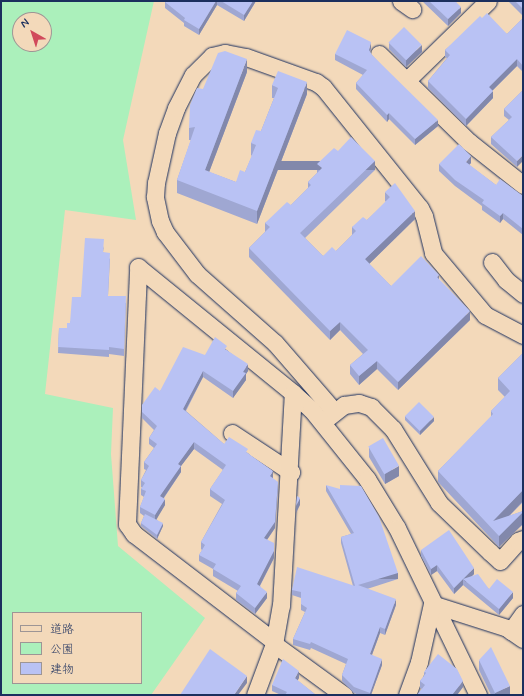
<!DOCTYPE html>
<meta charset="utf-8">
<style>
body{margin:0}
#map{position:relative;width:524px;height:696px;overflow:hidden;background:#f3d9ba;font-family:Mynerve,"Klee One",sans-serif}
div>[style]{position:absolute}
.green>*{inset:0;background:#abf0bb}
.roads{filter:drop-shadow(0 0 1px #1b2f5e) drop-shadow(0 0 1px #1b2f5e)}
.street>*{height:17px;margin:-8.5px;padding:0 8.5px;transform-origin:8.5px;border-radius:8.5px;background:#f3d9ba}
.wall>*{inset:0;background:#9fa7d2}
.shaded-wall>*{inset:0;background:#8288ab;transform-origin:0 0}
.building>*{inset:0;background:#b9c2f4;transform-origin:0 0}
span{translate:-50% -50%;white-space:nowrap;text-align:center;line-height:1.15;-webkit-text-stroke:3.5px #f3d9ba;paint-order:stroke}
.frame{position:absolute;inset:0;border:2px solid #1b2f5e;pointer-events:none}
.legend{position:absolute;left:12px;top:612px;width:130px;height:72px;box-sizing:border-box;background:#f3d9ba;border:1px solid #9d9595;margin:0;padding:5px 7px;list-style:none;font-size:12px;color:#1b2f5e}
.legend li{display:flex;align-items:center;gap:8px;height:20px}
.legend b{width:20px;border:1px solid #9d9595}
.north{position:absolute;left:12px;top:12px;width:40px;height:40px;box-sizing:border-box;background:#f3d9ba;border:1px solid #9d9595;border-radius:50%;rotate:321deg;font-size:11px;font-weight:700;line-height:16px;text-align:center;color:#1b2f5e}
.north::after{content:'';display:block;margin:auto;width:14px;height:18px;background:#d1495b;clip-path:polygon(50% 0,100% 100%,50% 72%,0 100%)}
</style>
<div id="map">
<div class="green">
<i style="clip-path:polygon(evenodd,1px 1px,154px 1px,123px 140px,136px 220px,65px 210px,45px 394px,113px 408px,111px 454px,118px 546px,205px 618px,151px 695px,1px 695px,1px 1px,20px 20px,44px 20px,44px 44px,20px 44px,20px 20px,1px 1px,13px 613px,141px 613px,141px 683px,13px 683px,13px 613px)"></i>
</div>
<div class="roads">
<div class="street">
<i style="left:401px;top:1px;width:14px;rotate:36deg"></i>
<i style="left:379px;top:54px;width:126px;rotate:44.4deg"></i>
<i style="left:469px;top:142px;width:69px;rotate:38.5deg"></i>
<i style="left:407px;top:80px;width:113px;rotate:-44.3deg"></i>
<i style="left:492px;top:262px;width:23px;rotate:52deg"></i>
<i style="left:506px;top:280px;width:22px;rotate:39deg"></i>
<i style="left:334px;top:411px;width:90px;rotate:-130.9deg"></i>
<i style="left:275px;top:343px;width:104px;rotate:-138.5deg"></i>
<i style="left:197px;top:274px;width:53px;rotate:-127.3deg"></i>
<i style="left:165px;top:232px;width:12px;rotate:-114deg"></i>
<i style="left:160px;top:221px;width:25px;rotate:-102deg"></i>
<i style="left:155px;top:197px;width:14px;rotate:-86deg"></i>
<i style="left:156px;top:183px;width:51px;rotate:-77.6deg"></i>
<i style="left:167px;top:133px;width:27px;rotate:-70deg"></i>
<i style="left:176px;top:108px;width:37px;rotate:-63deg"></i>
<i style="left:193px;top:75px;width:27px;rotate:-45deg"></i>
<i style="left:212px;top:56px;width:13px;rotate:-13deg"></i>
<i style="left:225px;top:53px;width:21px;rotate:11deg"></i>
<i style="left:246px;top:57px;width:74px;rotate:19.7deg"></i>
<i style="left:316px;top:82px;width:9px;rotate:36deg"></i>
<i style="left:323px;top:87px;width:155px;rotate:51.3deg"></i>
<i style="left:420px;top:208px;width:9px;rotate:63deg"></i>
<i style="left:424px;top:216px;width:38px;rotate:76deg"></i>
<i style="left:433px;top:253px;width:81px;rotate:50deg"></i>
<i style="left:485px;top:315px;width:43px;rotate:27.8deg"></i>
<i style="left:326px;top:419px;width:23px;rotate:-38deg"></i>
<i style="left:344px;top:405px;width:15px;rotate:-8deg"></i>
<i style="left:359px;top:403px;width:13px;rotate:18deg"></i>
<i style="left:371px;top:407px;width:31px;rotate:45deg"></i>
<i style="left:393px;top:429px;width:87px;rotate:58.1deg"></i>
<i style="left:439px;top:503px;width:71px;rotate:43.9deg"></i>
<i style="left:490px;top:552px;width:13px;rotate:42deg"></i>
<i style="left:500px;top:561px;width:27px;rotate:-48deg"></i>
<i style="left:518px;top:541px;width:5px;rotate:-22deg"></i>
<i style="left:232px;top:433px;width:71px;rotate:33.5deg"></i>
<i style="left:432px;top:604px;width:79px;rotate:17.7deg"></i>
<i style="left:507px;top:628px;width:19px;rotate:35deg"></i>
<i style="left:511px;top:631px;width:21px;rotate:-55deg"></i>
<i style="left:275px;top:642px;width:178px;rotate:-142.5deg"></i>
<i style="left:134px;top:534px;width:12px;rotate:-125deg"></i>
<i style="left:127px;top:524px;width:257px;rotate:-87.5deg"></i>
<i style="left:138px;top:267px;width:200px;rotate:39.1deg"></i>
<i style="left:293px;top:393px;width:24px;rotate:42deg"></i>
<i style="left:311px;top:409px;width:90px;rotate:51.3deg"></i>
<i style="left:367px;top:479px;width:57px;rotate:58.5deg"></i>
<i style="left:397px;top:528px;width:186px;rotate:64.1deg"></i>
<i style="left:274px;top:644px;width:87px;rotate:36.1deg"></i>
<i style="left:255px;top:695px;width:54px;rotate:-69.6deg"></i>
<i style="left:274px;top:644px;width:39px;rotate:-80deg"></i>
<i style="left:281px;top:606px;width:213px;rotate:-86.8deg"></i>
<i style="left:407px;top:695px;width:35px;rotate:-70deg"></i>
<i style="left:419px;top:662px;width:59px;rotate:-77.4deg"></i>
</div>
</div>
<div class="wall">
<i style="clip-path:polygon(165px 1px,256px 1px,244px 21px,217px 5px,199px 35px,184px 26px,184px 23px,165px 8px)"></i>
<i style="clip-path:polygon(422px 1px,458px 1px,456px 2px,461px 13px,448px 26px)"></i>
<i style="clip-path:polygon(508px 1px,523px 1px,523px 16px)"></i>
<i style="clip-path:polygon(482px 18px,507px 34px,523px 18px,523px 72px,517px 66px,492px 91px,493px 98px,466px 126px,428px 88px,428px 81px,447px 58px,445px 57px,445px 50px)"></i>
<i style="clip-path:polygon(389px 43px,422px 52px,406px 67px,389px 49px)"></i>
<i style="clip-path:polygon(371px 48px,370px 52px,372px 55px,438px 126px,415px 145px,389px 119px,387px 122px,356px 89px,356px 83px,363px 75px,335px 60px,335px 54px)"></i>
<i style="clip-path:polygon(247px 72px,209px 172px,236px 182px,245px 172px,252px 156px,251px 155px,251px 143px,261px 131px,274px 98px,272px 98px,272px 85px,307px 94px,257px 224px,177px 193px,177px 180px,191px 140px,189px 140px,189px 128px,203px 89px)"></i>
<i style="clip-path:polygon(523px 90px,517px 167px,491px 144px,491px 137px,509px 120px,504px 116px,504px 109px)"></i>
<i style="clip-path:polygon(338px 151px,375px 170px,305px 238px,323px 256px,336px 251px,352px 235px,352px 227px,367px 220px,386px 202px,385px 201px,385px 192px,415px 219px,369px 264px,391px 286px,439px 280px,470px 320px,398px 390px,377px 369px,359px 385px,350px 374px,350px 365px,363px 354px,340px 330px,330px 340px,249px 257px,249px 248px,265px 232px,265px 223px,291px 205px,308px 188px,308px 182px,317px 173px,317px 164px)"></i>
<i style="clip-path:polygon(471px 163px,469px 165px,496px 185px,523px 196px,523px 235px,503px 219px,500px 223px,482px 210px,482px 206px,455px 186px,439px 171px,439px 164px)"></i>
<i style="clip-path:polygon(104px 246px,103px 252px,110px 259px,108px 296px,126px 303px,124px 356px,109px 354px,109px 357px,58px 353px,59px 328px,67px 328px,70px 323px,81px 297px)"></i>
<i style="clip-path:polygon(227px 350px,248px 371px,246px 374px,246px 380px,233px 398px,203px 377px,186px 411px,224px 444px,248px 453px,273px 477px,273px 479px,278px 489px,275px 528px,267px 540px,274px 550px,274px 558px,260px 586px,267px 598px,255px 614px,236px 600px,236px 593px,238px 591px,213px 576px,213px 569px,199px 561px,199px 555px,202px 550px,201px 549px,201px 542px,222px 504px,210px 496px,210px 489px,223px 470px,194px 449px,181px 466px,181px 472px,164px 498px,165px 505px,156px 519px,163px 526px,157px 539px,141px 526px,141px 523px,144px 516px,140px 513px,140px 507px,144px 497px,141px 495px,141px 489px,142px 487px,141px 487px,141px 480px,146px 470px,144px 469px,144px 462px,154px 448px,149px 444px,149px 438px,154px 430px,142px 418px,142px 405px,160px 391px,205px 355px)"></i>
<i style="clip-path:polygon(523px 353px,523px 502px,509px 516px,523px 511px,523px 524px,499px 547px,438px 482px,438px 471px,491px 417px,491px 411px,505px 397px,498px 390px,498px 378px)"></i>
<i style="clip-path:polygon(405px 416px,434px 421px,420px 435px,405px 420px)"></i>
<i style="clip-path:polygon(369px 447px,399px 476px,385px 484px,369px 457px)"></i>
<i style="clip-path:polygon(326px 485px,398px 579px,367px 589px,396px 605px,385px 635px,380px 633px,372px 655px,382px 665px,371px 695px,359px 695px,354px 693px,342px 681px,342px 675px,346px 664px,311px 648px,310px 650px,293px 645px,293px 639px,305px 612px,301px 610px,301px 598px,292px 595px,292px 590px,353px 586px,341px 543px,341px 537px,351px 534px,326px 491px)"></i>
<i style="clip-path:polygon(421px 550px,474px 574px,472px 576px,489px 589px,513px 598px,499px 615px,463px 585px,454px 594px,437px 571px,431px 575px,421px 556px)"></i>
<i style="clip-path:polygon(479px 660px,510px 695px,491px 695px,479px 670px)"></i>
<i style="clip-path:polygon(424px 672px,463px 687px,457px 695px,417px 695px,422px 689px,420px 688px,420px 681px,424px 676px)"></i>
<i style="clip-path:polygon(299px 678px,297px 680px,316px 695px,281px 695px,272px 691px,272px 685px)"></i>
</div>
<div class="shaded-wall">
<i style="clip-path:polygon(216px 1px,217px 1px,217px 5px,199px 35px,199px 29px)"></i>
<i style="clip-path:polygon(253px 1px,256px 1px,244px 21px,244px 15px)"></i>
<i style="clip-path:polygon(461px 7px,461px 13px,448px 26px,448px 19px)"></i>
<i style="clip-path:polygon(371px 42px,371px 48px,369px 56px,369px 50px)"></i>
<i style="clip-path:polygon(422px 45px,422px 52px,406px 67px,406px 60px)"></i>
<i style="clip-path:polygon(247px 59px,247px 72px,205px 183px,205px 170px)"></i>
<i style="clip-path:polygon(517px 59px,517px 66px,489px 94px,489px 87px)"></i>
<i style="clip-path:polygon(307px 82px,307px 94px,257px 224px,257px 211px)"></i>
<i style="clip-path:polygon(493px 91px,493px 98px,466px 126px,466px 119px)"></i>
<i style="clip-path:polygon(389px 113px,389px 119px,387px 122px,387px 115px)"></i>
<i style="clip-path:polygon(438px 120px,438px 126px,415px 145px,415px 139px)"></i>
<i style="clip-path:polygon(523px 155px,523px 161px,517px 167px,517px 161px)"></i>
<i style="clip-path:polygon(471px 156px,471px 163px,466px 168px,466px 162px)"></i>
<i style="left:375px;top:161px;width:9px;height:104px;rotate:90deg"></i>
<i style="clip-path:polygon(415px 211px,415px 219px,365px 268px,365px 259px)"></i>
<i style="clip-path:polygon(503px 213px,503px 219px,500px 223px,500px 216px)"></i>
<i style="clip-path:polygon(439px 275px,439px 283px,437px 277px)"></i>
<i style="clip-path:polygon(470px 311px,470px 320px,398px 390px,398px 382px)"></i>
<i style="clip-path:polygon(340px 322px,340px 330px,330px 340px,330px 331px)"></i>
<i style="clip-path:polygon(377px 361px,377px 369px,359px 385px,359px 376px)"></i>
<i style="clip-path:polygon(248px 364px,248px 371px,246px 374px,246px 380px,233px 398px,233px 391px,243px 372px)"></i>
<i style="clip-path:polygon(203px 371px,203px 377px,183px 415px,183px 409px)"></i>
<i style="clip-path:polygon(434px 417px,434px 421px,420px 435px,420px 431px)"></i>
<i style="clip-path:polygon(194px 442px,194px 449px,181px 466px,181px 472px,160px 503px,160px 496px,178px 464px)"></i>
<i style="clip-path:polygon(399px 466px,399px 476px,385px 484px,385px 474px)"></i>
<i style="clip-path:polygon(273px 471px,273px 477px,270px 483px,270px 476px)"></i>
<i style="clip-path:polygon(278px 482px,275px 528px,264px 544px,264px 538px)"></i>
<i style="clip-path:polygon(523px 490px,523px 501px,495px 531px,493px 521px)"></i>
<i style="clip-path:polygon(300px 498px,300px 505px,296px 513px,296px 506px)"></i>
<i style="clip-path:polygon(165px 499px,165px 505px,155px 522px,155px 515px)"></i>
<i style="clip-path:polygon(523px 512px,523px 524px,499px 547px,499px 536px)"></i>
<i style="clip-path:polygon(163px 523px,163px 526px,157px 539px,157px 535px)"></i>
<i style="clip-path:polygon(274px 543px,274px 558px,257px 591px,257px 584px)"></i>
<i style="clip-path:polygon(437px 565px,437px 571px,431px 575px,431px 569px)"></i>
<i style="clip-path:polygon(474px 568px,474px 574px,466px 582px,463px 579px)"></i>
<i style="left:398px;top:573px;width:6px;height:42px;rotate:90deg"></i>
<i style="clip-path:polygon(463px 579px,463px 585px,454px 594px,454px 588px)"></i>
<i style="clip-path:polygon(267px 592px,267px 598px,255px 614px,255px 608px)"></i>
<i style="clip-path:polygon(513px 592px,513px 598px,499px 615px,499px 609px)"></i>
<i style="clip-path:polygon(396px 599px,396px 605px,385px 635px,385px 629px)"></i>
<i style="clip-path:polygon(380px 627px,380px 633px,370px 660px,370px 654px)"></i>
<i style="clip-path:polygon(382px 659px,382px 665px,371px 695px,370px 695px,370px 693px)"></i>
<i style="clip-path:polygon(299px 671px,299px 678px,295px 685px,295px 678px)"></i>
<i style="clip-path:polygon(247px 676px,247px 683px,238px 695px,234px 695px)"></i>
<i style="clip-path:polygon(463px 681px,463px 687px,457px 695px,452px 695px)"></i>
<i style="clip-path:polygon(510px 686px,510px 695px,495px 695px,495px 693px)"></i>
</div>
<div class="building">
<i style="clip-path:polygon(165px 1px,216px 1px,199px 29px,184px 20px,185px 18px,165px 2px)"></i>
<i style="clip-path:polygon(221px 1px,253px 1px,244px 15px)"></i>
<i style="clip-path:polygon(429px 1px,455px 1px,461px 7px,448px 19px)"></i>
<i style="clip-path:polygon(515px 1px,523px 1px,523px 9px)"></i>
<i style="clip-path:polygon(487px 13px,507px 34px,523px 18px,523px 66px,517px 59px,489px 87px,493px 91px,466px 119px,428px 81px,450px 55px,445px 50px,480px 16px,482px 18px)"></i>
<i style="left:404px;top:27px;width:25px;height:22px;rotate:45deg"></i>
<i style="clip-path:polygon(347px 30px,371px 42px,369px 50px,372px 55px,438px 120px,415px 139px,389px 113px,387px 115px,356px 83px,367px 70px,335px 54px)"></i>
<i style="clip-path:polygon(225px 51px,247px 59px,205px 170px,236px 182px,240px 170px,245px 172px,256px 145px,251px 143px,256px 130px,261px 131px,278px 88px,272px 85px,278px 71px,307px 82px,257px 211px,177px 180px,195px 127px,189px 128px,190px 105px,197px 88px,203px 89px,218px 53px)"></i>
<i style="clip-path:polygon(523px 90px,523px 155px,517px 161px,491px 137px,512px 117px,504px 109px)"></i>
<i style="clip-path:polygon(351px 137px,375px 161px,300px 233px,323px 256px,332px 247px,336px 251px,356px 231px,352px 227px,363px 217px,367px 220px,390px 197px,385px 192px,395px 183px,415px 211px,365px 259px,391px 286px,421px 256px,439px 275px,437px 277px,470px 311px,398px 382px,377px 361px,359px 376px,350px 365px,368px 350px,340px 322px,330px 331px,249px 248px,270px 227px,265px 223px,287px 202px,291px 205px,311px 185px,308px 182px,322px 168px,317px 164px,334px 148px,338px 151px)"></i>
<i style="clip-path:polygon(459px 144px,471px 156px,466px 162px,496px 185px,500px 179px,523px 196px,523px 229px,503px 213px,500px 216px,482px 203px,484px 200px,455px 180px,439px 164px)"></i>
<i style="clip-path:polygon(85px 238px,104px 239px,103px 252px,110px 253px,108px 296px,126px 296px,124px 349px,109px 347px,109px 350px,58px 347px,59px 328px,67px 328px,67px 323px,70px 323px,72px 297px,81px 297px)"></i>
<i style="clip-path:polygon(215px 337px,227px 346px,225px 349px,248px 364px,243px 372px,246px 373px,233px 391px,203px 371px,183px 409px,224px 444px,229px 437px,248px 449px,246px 452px,273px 471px,270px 476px,278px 482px,275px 522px,264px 538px,274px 543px,274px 551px,257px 584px,267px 592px,255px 608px,236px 593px,241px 586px,213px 569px,216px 564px,199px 555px,205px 545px,201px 542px,225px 500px,210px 489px,226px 465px,194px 442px,178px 464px,181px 466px,160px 496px,165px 499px,155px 515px,140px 507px,146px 491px,141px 489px,145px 483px,141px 480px,149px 466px,144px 462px,157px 444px,149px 438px,157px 426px,142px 412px,142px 405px,155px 387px,160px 391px,183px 347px,205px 355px)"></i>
<i style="clip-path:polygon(523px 353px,523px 490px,493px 521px,523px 511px,523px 512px,499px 536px,438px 471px,493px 414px,491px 411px,510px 391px,498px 378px)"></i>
<i style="left:419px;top:402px;width:21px;height:20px;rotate:45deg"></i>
<i style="left:383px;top:438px;width:32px;height:17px;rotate:60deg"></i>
<i style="clip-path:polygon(326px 485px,340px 489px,340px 485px,361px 486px,379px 517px,398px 573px,358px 585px,396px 599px,385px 629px,380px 627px,370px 654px,382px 659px,370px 693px,354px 687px,342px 675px,348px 659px,311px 642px,310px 644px,293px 639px,307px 608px,301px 604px,301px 592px,292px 590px,297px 567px,355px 586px,341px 537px,354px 533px)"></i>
<i style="clip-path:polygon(297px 496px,300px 498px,296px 506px)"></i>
<i style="clip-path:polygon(145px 514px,163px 523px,157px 535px,141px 523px)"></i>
<i style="clip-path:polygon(449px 530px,474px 568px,463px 579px,478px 574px,489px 589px,497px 579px,513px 592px,499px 609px,463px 579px,454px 588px,437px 565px,431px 569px,421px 550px)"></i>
<i style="clip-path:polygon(491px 647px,510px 686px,495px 693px,479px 660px)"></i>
<i style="clip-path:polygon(210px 649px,247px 676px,234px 695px,180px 695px)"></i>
<i style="clip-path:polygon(438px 654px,457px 669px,463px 681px,452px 695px,417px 695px,425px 685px,420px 681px,426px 673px,424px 672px)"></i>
<i style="clip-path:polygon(283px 659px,299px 671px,295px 678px,316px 695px,285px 695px,287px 692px,272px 685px)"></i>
</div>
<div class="frame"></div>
<ul class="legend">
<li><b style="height:5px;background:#f3d9ba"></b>道路</li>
<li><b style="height:11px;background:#abf0bb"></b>公園</li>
<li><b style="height:11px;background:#b9c2f4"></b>建物</li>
</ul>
<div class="north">N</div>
</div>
